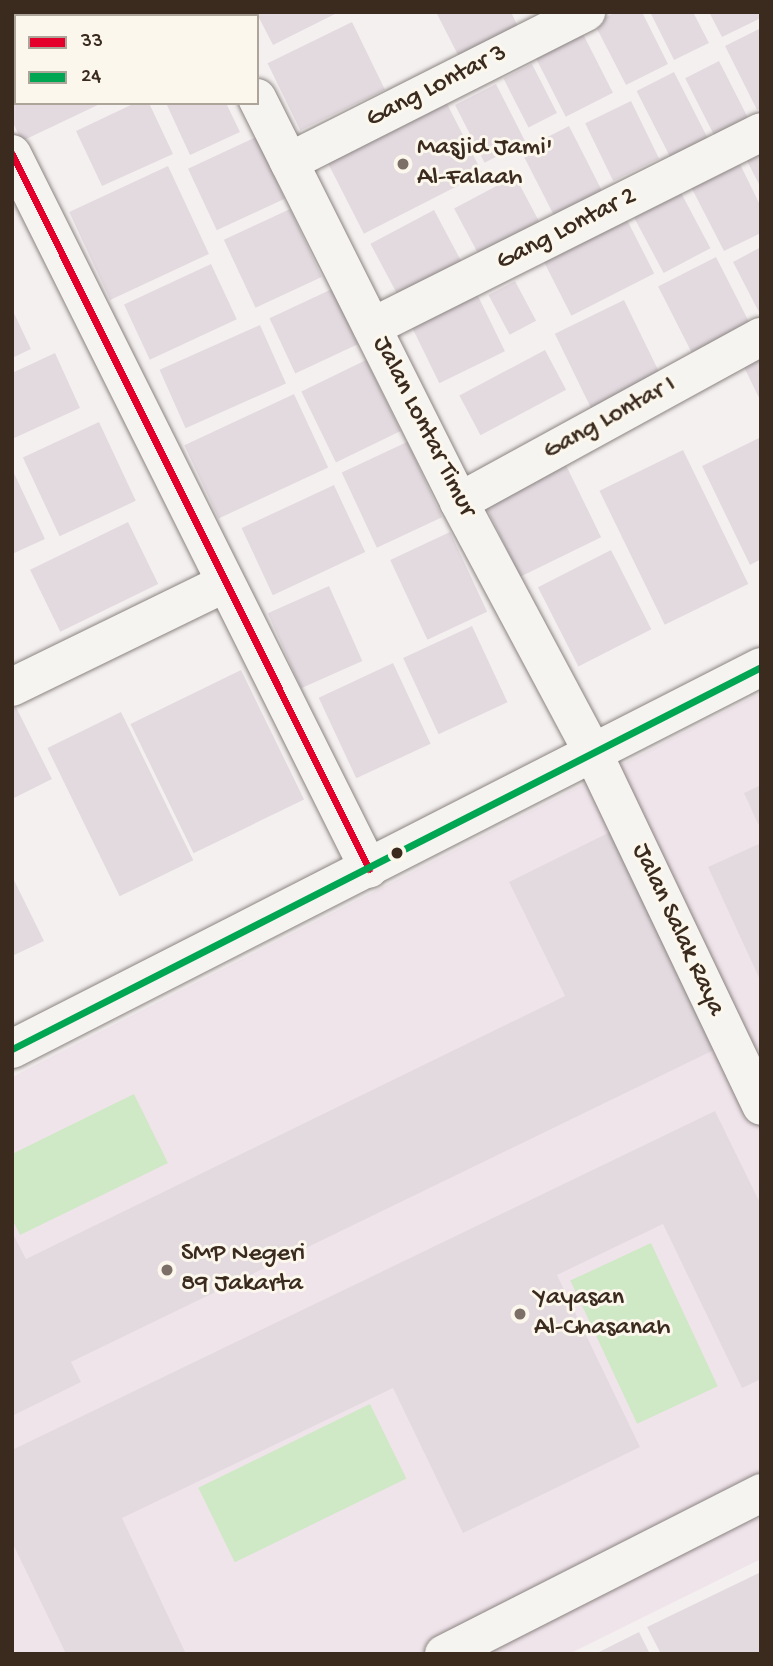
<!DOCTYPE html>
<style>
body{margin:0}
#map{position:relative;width:773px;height:1666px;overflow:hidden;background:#f5f0f0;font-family:"Gochi Hand",sans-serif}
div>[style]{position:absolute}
.built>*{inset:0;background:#f0e4eb}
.green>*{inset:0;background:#cfe8c5;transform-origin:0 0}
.building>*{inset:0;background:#e3dae0;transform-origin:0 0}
.roads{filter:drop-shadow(0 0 2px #8a8481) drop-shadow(0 0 2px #8a8481)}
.minor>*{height:38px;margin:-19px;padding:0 19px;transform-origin:19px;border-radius:19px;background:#f6f4f1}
.tertiary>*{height:38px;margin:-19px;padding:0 19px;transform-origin:19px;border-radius:19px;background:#f6f4f1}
.bus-1>*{height:7px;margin:-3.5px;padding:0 3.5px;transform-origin:3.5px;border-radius:3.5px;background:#e4002b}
.bus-2>*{height:7px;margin:-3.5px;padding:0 3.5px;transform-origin:3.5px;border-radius:3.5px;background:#00a651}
.dots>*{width:19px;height:19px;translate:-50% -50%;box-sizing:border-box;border:4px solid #fbf7ec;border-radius:50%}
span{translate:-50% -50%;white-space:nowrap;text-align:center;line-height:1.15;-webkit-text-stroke:6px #fbf7ec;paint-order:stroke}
.street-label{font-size:26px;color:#3b2a1e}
.poi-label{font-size:26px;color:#3b2a1e}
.left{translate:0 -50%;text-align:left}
.frame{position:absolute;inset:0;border:14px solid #3b2a1e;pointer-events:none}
.legend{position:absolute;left:14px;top:14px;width:245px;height:91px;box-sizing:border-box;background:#fbf7ec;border:2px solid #aea59a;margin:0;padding:9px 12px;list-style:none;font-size:21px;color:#3b2a1e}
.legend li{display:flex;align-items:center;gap:14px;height:35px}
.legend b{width:35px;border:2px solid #aea59a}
</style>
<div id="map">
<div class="built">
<i style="clip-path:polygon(761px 693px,761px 1559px,569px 1654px,12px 1654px,12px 1077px)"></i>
</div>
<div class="green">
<i style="clip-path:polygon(134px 1094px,168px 1163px,20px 1235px,12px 1219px,12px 1154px)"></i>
<i style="left:651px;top:1243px;width:158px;height:89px;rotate:65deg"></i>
<i style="left:370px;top:1404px;width:83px;height:191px;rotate:64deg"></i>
</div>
<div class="building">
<i style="clip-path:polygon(12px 12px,76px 12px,78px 16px,16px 16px,12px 54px)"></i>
<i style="left:104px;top:12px;width:82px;height:4px"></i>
<i style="clip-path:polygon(256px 12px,339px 12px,273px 45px)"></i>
<i style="clip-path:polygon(436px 12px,511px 12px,519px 29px,460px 59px)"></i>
<i style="clip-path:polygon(616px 12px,642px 12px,668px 64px,626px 85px,594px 23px)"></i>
<i style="clip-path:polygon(650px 12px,693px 12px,709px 43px,674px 60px)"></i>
<i style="clip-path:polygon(709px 12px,761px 12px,761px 18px,722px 37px)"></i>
<i style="left:352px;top:22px;width:75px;height:94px;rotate:64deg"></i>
<i style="clip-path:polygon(761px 28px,761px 108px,757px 110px,725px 46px)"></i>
<i style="left:583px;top:34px;width:66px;height:53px;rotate:63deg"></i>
<i style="left:719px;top:61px;width:67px;height:38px;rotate:63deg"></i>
<i style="left:532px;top:64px;width:55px;height:32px;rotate:63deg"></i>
<i style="clip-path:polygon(16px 71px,16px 103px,102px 103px,22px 141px,12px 121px)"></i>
<i style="left:674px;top:72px;width:75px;height:42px;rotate:63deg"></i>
<i style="left:496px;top:84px;width:65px;height:46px;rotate:63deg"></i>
<i style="left:442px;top:94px;width:89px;height:133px;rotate:63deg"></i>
<i style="left:631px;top:101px;width:64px;height:51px;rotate:64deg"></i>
<i style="clip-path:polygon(135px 103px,149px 103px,173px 154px,102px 186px,76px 131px)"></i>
<i style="clip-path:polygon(166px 103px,226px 103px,240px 132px,190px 155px)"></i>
<i style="left:569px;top:126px;width:74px;height:54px;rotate:63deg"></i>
<i style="left:256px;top:137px;width:68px;height:75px;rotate:65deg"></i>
<i style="clip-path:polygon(761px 151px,761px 188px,746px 159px)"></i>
<i style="clip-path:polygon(739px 162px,761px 207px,761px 233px,724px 251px,691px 187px)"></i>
<i style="left:168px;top:166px;width:97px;height:109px;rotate:65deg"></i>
<i style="left:515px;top:176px;width:54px;height:69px;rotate:62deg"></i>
<i style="left:679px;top:189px;width:67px;height:53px;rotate:62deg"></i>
<i style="left:290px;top:209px;width:75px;height:73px;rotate:65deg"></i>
<i style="left:434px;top:210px;width:68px;height:72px;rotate:62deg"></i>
<i style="left:627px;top:220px;width:60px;height:93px;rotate:63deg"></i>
<i style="clip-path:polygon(761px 247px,761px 316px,733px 262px)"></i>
<i style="left:716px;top:257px;width:74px;height:65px;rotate:63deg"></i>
<i style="left:211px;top:264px;width:61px;height:96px;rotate:65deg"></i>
<i style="left:515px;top:281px;width:45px;height:30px;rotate:62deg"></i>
<i style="left:332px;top:289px;width:61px;height:69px;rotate:65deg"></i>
<i style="left:476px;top:292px;width:66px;height:73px;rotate:64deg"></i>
<i style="left:624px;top:300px;width:90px;height:77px;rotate:64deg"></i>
<i style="clip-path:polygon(12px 309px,31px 349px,12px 358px)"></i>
<i style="left:260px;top:325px;width:64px;height:110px;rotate:66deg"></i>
<i style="left:545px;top:350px;width:45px;height:97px;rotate:62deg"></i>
<i style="clip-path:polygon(55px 353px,80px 408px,12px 439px,12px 373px)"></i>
<i style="clip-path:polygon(761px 356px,761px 402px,743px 365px)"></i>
<i style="left:366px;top:360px;width:79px;height:72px;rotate:64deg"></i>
<i style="left:294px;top:394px;width:81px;height:121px;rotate:65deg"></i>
<i style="left:99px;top:422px;width:87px;height:84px;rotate:65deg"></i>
<i style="clip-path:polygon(761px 437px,761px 559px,750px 565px,702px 466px)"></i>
<i style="left:407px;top:442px;width:83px;height:72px;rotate:65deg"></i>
<i style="left:683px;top:450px;width:149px;height:93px;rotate:64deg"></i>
<i style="left:563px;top:459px;width:87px;height:90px;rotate:64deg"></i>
<i style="clip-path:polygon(12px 469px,45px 539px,12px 554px)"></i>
<i style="left:334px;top:485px;width:74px;height:102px;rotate:65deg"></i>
<i style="left:128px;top:522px;width:69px;height:109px;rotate:64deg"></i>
<i style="left:450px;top:532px;width:88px;height:66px;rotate:65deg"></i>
<i style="left:611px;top:550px;width:89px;height:82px;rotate:63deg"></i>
<i style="left:329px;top:586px;width:82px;height:67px;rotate:66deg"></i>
<i style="left:472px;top:626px;width:84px;height:76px;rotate:65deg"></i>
<i style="left:393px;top:663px;width:89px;height:82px;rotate:65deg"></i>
<i style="left:241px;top:670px;width:144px;height:123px;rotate:64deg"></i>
<i style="clip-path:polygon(16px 707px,52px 779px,12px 799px,12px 709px)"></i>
<i style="left:121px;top:712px;width:165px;height:82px;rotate:64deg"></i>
<i style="clip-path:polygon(761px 785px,761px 823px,758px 824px,744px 793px)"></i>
<i style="clip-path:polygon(610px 832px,716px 1049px,71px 1362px,81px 1382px,12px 1416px,12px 1232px,26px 1259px,565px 996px,509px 882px)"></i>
<i style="clip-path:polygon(761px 843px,761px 982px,708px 867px)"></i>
<i style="clip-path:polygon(12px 876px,44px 941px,12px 956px)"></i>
<i style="clip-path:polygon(715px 1111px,761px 1205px,761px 1379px,742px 1388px,663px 1224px,557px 1275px,640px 1447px,463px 1533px,393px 1388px,122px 1518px,186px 1654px,66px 1654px,12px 1542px,12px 1450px)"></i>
<i style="clip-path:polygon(761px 1572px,761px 1654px,661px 1654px,647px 1627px)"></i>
<i style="clip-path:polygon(639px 1632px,650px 1654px,595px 1654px)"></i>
</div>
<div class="roads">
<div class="minor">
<i style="left:214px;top:12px;width:4px;rotate:63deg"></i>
<i style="left:257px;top:98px;width:452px;rotate:63.4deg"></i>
<i style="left:459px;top:502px;width:285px;rotate:61.9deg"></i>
<i style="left:593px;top:753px;width:391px;rotate:64.5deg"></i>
<i style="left:12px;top:154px;width:799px;rotate:63.47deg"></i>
<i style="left:289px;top:162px;width:333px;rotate:-26.8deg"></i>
<i style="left:372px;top:327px;width:435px;rotate:-26.6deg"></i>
<i style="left:459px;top:502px;width:344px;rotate:-28.7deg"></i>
<i style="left:12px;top:687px;width:237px;rotate:-26deg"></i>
</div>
<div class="tertiary">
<i style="left:12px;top:1049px;width:841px;rotate:-27.02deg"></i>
<i style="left:444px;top:1654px;width:356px;rotate:-26.9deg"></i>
</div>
</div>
<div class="bus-1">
<i style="left:12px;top:154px;width:799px;rotate:63.47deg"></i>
</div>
<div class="bus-2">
<i style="left:12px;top:1049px;width:841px;rotate:-27.02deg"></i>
</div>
<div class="dots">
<i style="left:403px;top:164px;background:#7c6f68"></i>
<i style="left:397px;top:853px;background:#3b2a1e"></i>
<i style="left:167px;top:1270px;background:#7c6f68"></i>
<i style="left:520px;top:1314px;background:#7c6f68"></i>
</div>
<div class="street-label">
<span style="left:437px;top:87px;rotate:-27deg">Gang Lontar 3</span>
<span style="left:567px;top:230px;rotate:-27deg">Gang Lontar 2</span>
<span style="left:610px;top:419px;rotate:-29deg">Gang Lontar I</span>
<span style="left:423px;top:427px;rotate:63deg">Jalan Lontar Timur</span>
<span style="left:677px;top:930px;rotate:65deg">Jalan Salak Raya</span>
</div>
<div class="poi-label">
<span class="left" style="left:417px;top:164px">Masjid Jami'<br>Al-Falaah</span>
<span class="left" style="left:181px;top:1270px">SMP Negeri<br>89 Jakarta</span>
<span class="left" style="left:534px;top:1314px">Yayasan<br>Al-Chasanah</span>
</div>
<div class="frame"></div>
<ul class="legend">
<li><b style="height:9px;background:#e4002b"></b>33</li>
<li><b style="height:9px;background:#00a651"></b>24</li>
</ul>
</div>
